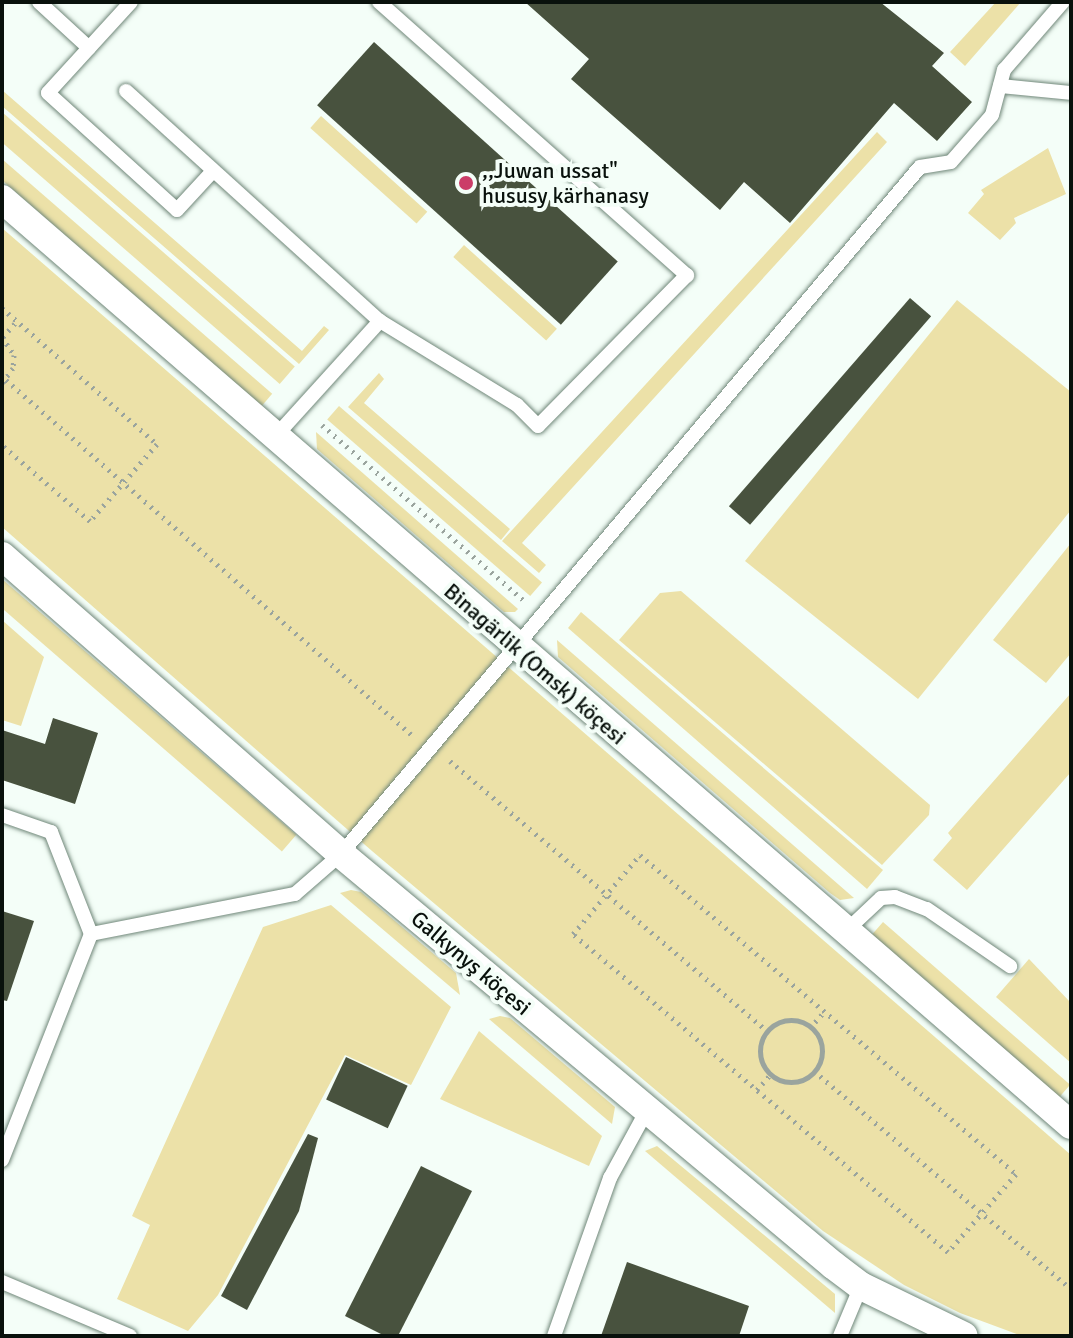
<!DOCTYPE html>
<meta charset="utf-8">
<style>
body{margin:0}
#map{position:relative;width:1073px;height:1338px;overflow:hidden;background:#f4fef8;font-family:Signika,sans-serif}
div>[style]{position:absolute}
.green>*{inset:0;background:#ece1a8;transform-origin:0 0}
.building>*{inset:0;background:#48523e;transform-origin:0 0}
.path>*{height:5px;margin-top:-2.5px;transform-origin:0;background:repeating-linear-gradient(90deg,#9aa49e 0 2px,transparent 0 8px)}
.path>.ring{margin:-2.5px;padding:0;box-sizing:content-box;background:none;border:5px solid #9aa49e;border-radius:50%}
.roads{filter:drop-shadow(0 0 2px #708779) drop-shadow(0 0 2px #708779)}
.service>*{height:14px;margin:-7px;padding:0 7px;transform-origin:7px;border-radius:7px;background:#fff}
.minor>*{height:28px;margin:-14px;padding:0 14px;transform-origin:14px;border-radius:14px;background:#fff}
.dots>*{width:22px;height:22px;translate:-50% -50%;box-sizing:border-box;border:4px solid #f4fef8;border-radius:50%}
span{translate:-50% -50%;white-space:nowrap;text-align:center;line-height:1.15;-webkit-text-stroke:8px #f4fef8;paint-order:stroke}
.poi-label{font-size:22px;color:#09110c}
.left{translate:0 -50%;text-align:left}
.street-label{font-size:22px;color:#09110c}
.frame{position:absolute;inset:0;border:4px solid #09110c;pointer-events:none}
</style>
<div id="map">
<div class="green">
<i style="clip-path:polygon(996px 2px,1021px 2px,965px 66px,950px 52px)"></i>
<i style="clip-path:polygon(2px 90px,302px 351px,324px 326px,329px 330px,299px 364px,2px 106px)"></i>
<i style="left:2px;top:112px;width:388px;height:23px;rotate:41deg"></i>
<i style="left:321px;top:116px;width:143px;height:16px;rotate:42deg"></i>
<i style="clip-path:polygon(877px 132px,887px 142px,522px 543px,546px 565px,539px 573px,502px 541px)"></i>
<i style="clip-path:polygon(1048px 148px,1066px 194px,1014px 218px,1016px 223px,1000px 240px,968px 213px,984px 194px,981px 190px)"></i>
<i style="left:2px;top:159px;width:358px;height:16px;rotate:41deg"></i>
<i style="clip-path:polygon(2px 228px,1071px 1155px,1071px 1336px,1022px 1336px,960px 1313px,904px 1285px,823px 1231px,372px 851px,2px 527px)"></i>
<i style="left:464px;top:245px;width:125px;height:16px;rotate:42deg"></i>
<i style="clip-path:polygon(957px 300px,1071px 392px,1071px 510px,918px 699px,745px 561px)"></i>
<i style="clip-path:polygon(379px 373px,384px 379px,364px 403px,510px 529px,501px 540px,348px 407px)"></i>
<i style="left:339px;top:406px;width:269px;height:18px;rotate:41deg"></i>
<i style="clip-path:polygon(316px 432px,518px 609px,515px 612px,504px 612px,317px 449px)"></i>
<i style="clip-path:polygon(1071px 543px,1071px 653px,1046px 683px,993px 640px)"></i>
<i style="left:2px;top:579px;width:390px;height:22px;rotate:41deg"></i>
<i style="clip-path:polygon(681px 591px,930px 805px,929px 815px,882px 865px,619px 640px,660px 593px)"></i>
<i style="clip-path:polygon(581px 612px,883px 870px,867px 889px,568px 628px)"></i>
<i style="clip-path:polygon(2px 620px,44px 657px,21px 726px,2px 720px)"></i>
<i style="clip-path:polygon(557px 640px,854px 898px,840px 900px,830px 893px,558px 657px)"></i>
<i style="clip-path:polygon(1071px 693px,1071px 772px,967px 890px,933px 860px,952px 838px,948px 833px)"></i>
<i style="clip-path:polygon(351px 890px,361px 892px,456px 973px,460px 995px,340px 893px)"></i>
<i style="clip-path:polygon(331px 905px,451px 1007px,411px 1085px,345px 1055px,218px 1295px,188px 1331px,117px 1299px,150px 1225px,132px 1216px,263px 927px)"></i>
<i style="left:883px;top:922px;width:248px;height:18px;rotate:41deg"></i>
<i style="clip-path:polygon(1029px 959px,1071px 1003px,1071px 1063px,996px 997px)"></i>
<i style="clip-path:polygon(500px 1016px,510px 1018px,615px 1107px,612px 1124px,489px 1019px)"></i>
<i style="clip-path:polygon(479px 1031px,602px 1136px,589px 1166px,440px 1099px)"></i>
<i style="clip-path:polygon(657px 1146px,835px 1294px,835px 1313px,645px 1151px)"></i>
</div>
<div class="building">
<i style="clip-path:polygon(525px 2px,880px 2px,944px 53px,932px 66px,972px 102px,937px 141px,894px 103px,790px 223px,744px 182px,720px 210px,571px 79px,589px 59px)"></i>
<i style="left:374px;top:42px;width:328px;height:85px;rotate:42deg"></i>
<i style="left:910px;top:298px;width:28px;height:276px;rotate:41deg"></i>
<i style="clip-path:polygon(53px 718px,98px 733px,75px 804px,2px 780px,2px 730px,45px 744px)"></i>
<i style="clip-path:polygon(2px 911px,34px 921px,7px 1001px,2px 1000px)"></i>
<i style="left:346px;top:1057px;width:68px;height:47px;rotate:25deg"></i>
<i style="clip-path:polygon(308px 1134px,318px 1138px,299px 1211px,247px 1310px,221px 1296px)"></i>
<i style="clip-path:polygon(421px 1166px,472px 1191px,398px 1336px,385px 1336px,345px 1316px)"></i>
<i style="clip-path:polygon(627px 1262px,749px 1306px,739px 1336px,601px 1336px)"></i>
</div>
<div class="path">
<i style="left:2px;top:308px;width:206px;rotate:41.3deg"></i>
<i style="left:157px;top:444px;width:102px;rotate:131deg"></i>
<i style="left:90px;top:521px;width:116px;rotate:-139.2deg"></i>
<i style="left:2px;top:337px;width:22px;rotate:56deg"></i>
<i style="left:14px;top:355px;width:13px;rotate:94deg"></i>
<i style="left:13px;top:368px;width:19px;rotate:126deg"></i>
<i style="left:3px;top:337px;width:21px;rotate:-49deg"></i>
<i style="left:6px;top:380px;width:539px;rotate:41.17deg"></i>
<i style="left:322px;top:425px;width:267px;rotate:41deg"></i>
<i style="left:450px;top:761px;width:416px;rotate:40.4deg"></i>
<i style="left:640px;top:855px;width:493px;rotate:40.3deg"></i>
<i style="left:1016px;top:1174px;width:103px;rotate:131.1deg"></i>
<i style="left:948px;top:1252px;width:492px;rotate:-139.7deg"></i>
<i style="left:573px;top:934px;width:104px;rotate:-49.7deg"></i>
<i class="ring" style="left:760px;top:1020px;width:57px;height:57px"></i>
<i style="left:810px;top:1028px;width:21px;rotate:-49deg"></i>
<i style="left:814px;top:1071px;width:337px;rotate:40.3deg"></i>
<i style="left:757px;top:1090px;width:21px;rotate:-49deg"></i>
</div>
<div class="roads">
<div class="service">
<i style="left:39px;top:2px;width:68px;rotate:42.6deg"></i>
<i style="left:131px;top:2px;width:123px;rotate:132.4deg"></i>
<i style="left:48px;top:93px;width:174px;rotate:42.2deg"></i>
<i style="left:177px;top:210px;width:53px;rotate:-47.3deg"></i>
<i style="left:379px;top:2px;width:412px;rotate:41.6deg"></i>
<i style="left:687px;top:275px;width:212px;rotate:134.6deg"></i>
<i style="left:538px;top:426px;width:30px;rotate:-135deg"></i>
<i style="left:517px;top:405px;width:161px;rotate:-148.5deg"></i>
<i style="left:1000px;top:86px;width:71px;rotate:5.6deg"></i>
<i style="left:126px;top:91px;width:343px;rotate:42.2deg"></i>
<i style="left:380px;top:321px;width:156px;rotate:132.2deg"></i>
<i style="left:2px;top:815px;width:52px;rotate:19.1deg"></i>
<i style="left:51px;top:832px;width:110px;rotate:68.6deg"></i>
<i style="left:846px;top:931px;width:48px;rotate:-43.3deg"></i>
<i style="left:881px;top:898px;width:14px;rotate:-4deg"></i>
<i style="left:895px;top:897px;width:34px;rotate:21deg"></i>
<i style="left:927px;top:909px;width:101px;rotate:34.5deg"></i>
<i style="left:2px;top:1160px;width:243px;rotate:-68.5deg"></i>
<i style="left:91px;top:934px;width:208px;rotate:-11.1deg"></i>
<i style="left:295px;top:894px;width:61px;rotate:-41deg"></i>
<i style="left:341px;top:854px;width:898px;rotate:-49.88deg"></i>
<i style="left:920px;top:167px;width:31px;rotate:-9deg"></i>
<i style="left:951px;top:162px;width:62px;rotate:-48.9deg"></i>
<i style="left:992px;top:115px;width:47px;rotate:-75.1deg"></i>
<i style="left:1004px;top:70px;width:90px;rotate:-49.1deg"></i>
<i style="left:2px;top:1282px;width:139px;rotate:22.9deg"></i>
<i style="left:554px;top:1336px;width:168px;rotate:-70.5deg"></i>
<i style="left:610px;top:1178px;width:77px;rotate:-61.4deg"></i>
<i style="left:840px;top:1336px;width:54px;rotate:-67.2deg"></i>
</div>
<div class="minor">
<i style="left:2px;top:199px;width:1414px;rotate:40.9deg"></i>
<i style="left:2px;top:556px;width:451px;rotate:41.3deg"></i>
<i style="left:341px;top:854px;width:641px;rotate:39.87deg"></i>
<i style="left:833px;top:1265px;width:35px;rotate:37deg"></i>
<i style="left:861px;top:1286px;width:114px;rotate:25.9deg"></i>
</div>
</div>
<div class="dots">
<i style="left:466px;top:183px;background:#cb3d68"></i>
</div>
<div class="poi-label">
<span class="left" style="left:482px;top:183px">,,Juwan ussat"<br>hususy kärhanasy</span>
</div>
<div class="street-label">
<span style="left:535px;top:664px;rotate:41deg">Binagärlik (Omsk) köçesi</span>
<span style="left:471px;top:963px;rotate:40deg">Galkynyş köçesi</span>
</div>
<div class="frame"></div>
</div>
